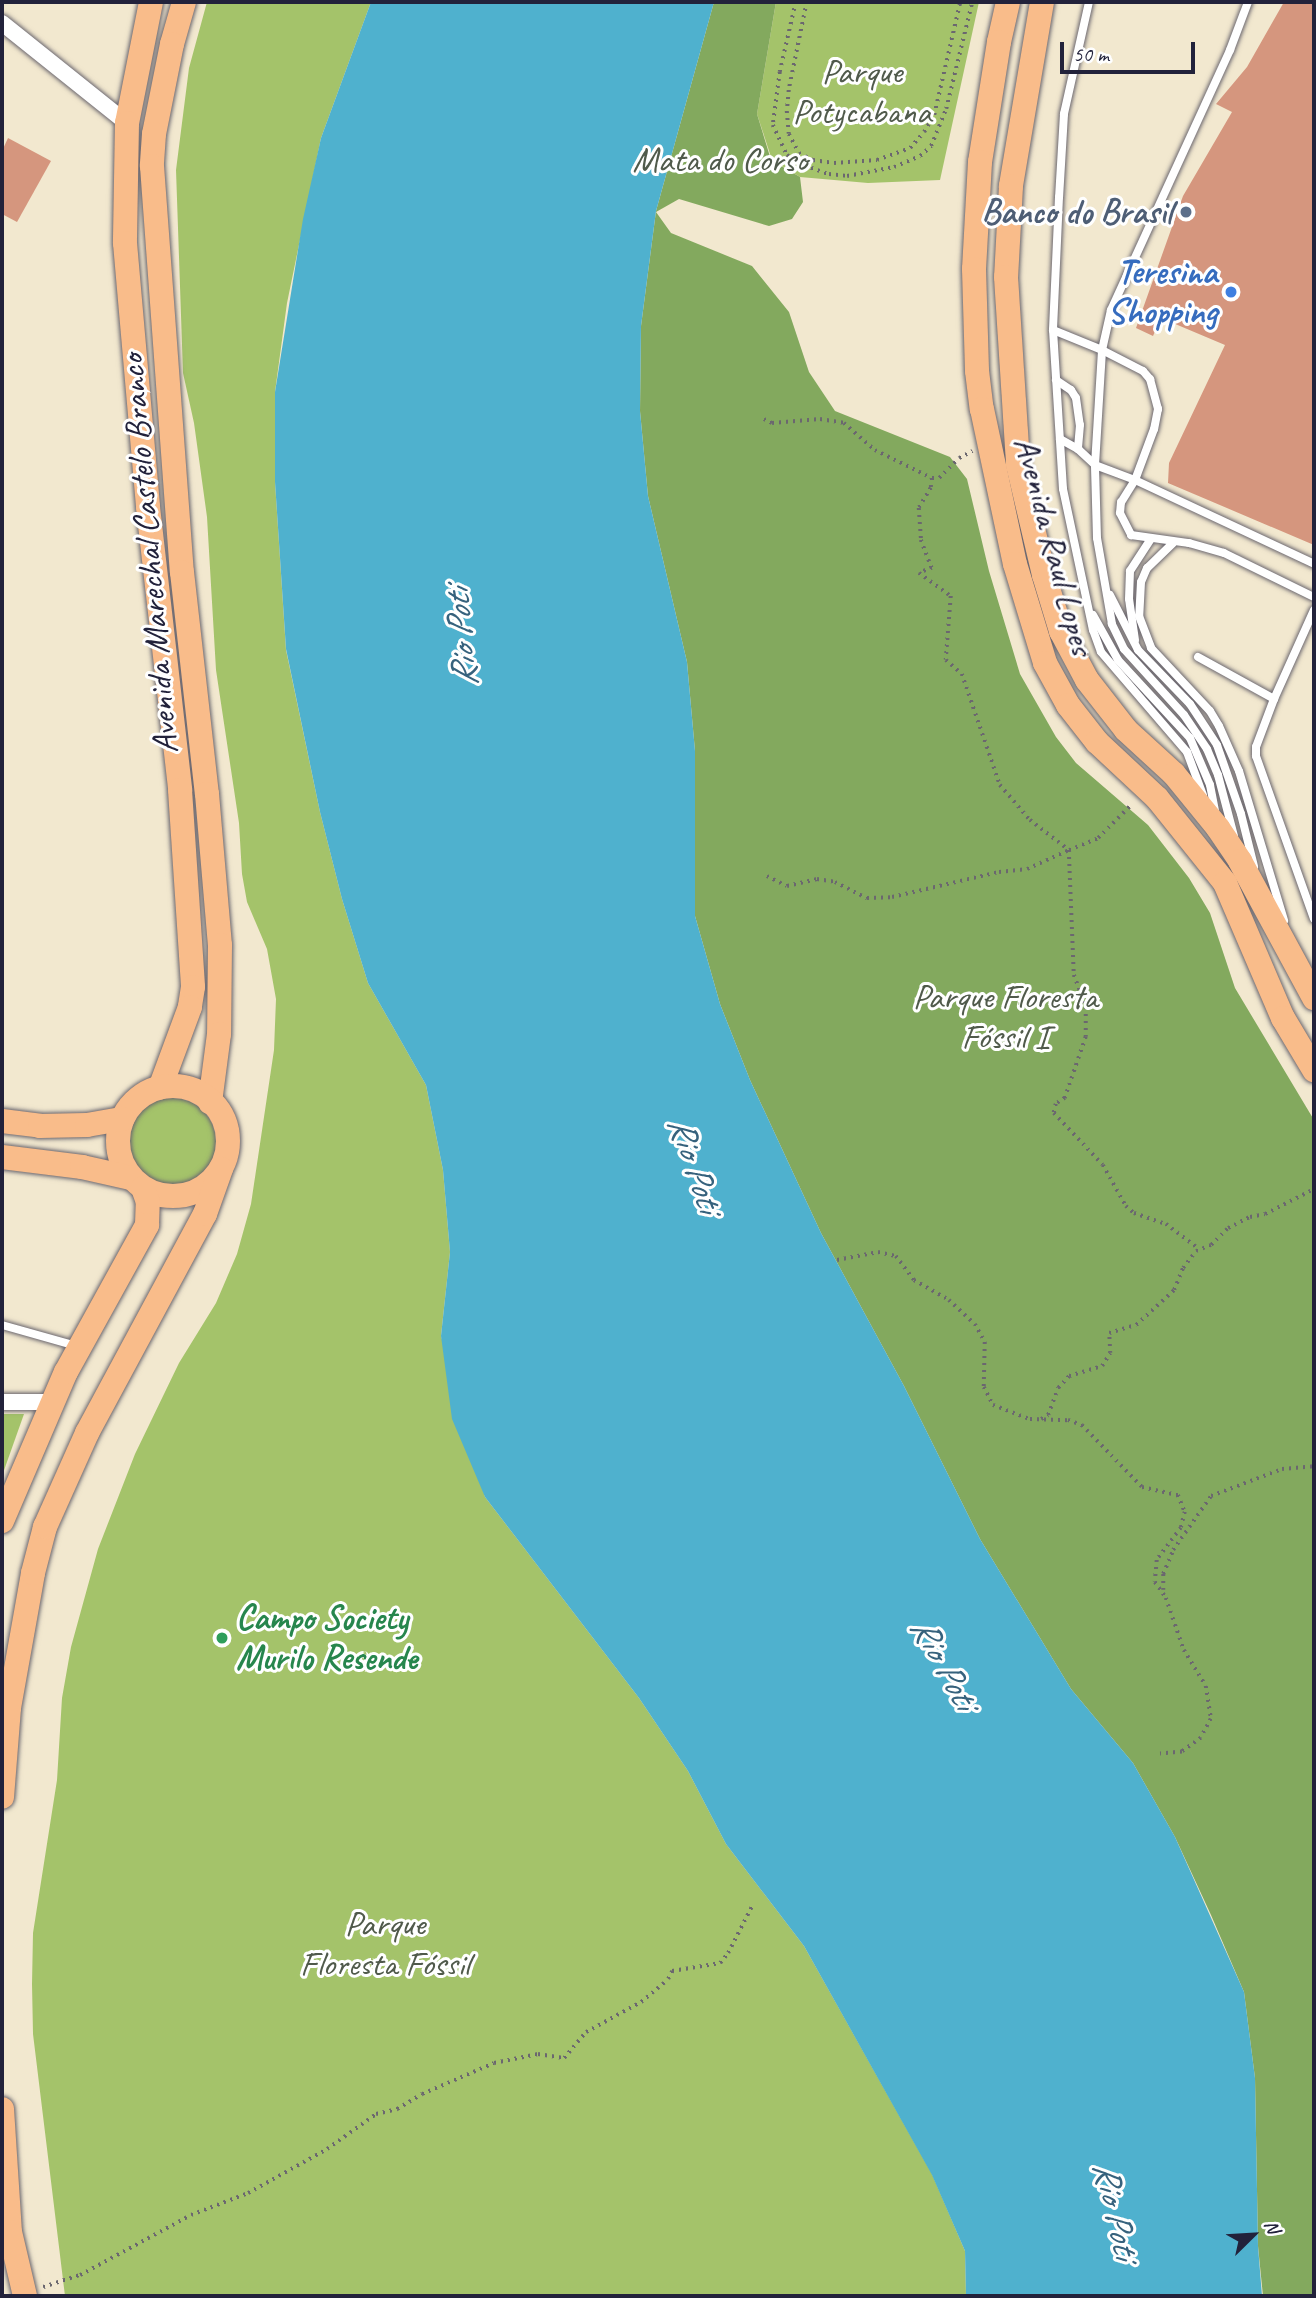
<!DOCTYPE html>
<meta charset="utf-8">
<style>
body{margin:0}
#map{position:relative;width:1316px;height:2298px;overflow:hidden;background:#f2e8cf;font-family:Caveat,sans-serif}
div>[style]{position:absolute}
.green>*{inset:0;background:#a4c36a}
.round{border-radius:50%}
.forest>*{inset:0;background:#83a95e}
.water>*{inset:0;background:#4fb1ce}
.building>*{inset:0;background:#d5967e}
.path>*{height:3.5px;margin-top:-1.75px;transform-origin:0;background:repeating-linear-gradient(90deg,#6b676f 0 2px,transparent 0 7px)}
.roads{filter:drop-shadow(0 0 2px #6b676f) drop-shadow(0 0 2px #6b676f)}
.service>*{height:8px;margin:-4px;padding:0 4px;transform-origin:4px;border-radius:4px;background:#fff}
.minor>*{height:16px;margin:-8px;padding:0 8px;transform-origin:8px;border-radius:8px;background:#fff}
.primary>*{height:24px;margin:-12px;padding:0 12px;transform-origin:12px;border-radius:12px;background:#f9bc8a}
.primary>.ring{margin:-12px;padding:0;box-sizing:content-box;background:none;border:24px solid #f9bc8a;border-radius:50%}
.dots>*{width:19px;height:19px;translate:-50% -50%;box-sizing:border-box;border:4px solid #fff;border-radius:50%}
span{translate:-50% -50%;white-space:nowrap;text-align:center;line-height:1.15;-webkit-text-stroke:6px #fff;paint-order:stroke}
.park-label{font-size:35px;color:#505a4b}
.service-label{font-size:35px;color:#4e5e75;font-weight:700}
.right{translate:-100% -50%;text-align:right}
.shop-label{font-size:35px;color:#366cbe;font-weight:700}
.street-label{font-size:35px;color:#22223b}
.leisure-label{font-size:35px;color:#27864d;font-weight:700}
.left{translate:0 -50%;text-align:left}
.water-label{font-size:37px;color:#36627d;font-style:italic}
.frame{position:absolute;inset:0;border:4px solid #22223b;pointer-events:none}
.north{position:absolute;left:1218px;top:2200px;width:70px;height:70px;-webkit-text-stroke:5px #fff;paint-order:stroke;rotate:66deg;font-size:19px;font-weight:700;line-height:28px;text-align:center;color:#22223b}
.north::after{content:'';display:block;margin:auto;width:24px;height:32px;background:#22223b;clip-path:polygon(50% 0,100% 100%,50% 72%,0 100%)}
.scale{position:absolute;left:1060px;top:42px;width:135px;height:32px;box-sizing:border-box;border:4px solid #22223b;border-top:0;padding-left:9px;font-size:21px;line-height:24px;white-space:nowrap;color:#22223b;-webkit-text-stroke:5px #fff;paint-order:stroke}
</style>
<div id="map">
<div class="green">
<i style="clip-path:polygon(207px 2px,371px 2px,321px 138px,287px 303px,275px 392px,275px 482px,286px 650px,320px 812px,342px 899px,368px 983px,426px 1085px,443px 1170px,450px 1252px,441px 1336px,485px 1497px,639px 1698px,688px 1771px,726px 1844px,804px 1946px,932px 2174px,965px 2251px,966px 2296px,65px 2296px,33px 2034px,32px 1984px,33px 1933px,57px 1780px,62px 1698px,71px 1647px,98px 1549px,135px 1454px,179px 1363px,216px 1303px,237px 1254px,251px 1204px,274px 1050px,276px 999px,267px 949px,247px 902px,242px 874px,239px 823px,216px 670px,207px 517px,194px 423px,183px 373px,176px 170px,189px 68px)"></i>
<i style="clip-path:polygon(776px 2px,979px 2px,940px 180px,868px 183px,800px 177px,772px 160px,757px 114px)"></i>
<i class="round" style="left:128px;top:1098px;width:88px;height:88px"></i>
<i style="clip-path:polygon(2px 1414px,24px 1414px,2px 1476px)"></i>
</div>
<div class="forest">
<i style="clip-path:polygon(714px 2px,776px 2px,757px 114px,771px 160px,800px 177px,803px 202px,792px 219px,769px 226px,679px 199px,656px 212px,671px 233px,752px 266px,789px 312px,809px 372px,835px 411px,950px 457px,967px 479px,989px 571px,1020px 674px,1056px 737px,1076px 763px,1148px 825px,1189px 878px,1210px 913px,1235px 988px,1314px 1120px,1314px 2296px,1263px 2296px,1258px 2246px,1255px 2078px,1244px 1992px,1211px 1915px,1175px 1837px,1133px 1763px,1071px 1689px,980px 1539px,904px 1386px,821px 1233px,750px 1080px,720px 1004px,695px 916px,695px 751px,687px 662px,648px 496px,640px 411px,641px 326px,656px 211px)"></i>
</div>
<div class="water">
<i style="clip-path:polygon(371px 2px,714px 2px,656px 211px,641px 326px,640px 411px,648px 496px,687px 662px,695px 751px,695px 916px,720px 1004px,750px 1080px,821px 1233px,904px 1386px,980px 1539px,1071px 1689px,1133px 1763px,1175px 1837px,1244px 1992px,1255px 2078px,1258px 2246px,1262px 2296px,966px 2296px,965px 2251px,932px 2175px,804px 1946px,726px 1844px,688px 1771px,639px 1698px,485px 1497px,452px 1419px,441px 1336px,450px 1252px,443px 1170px,426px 1085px,368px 983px,342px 899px,320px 812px,286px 649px,275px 482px,275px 392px,303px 219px,321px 138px)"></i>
</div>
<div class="building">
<i style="clip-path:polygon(1284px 2px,1314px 2px,1314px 545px,1168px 483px,1169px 463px,1225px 345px,1161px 318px,1153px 336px,1136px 328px,1183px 196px,1232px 112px,1216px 104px,1247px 67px)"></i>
<i style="clip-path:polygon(8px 138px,51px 161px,17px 222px,2px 214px,2px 151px)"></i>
</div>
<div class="path">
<i style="left:796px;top:2px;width:72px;rotate:102.9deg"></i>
<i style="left:780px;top:72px;width:53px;rotate:97.5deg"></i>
<i style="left:773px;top:125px;width:33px;rotate:65deg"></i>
<i style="left:787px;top:155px;width:14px;rotate:36deg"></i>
<i style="left:798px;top:163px;width:33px;rotate:20deg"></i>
<i style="left:829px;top:174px;width:18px;rotate:6deg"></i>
<i style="left:847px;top:176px;width:48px;rotate:-10.8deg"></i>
<i style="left:894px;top:167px;width:28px;rotate:-23deg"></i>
<i style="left:920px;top:156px;width:15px;rotate:-42deg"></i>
<i style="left:931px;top:146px;width:40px;rotate:-68deg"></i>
<i style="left:946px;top:109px;width:110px;rotate:-76.3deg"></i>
<i style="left:807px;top:2px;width:90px;rotate:101.6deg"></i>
<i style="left:789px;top:90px;width:21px;rotate:95deg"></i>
<i style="left:787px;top:111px;width:23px;rotate:85deg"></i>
<i style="left:789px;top:134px;width:21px;rotate:62deg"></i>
<i style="left:799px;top:153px;width:16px;rotate:27deg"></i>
<i style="left:813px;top:160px;width:21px;rotate:8deg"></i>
<i style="left:834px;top:163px;width:43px;rotate:-4deg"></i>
<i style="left:877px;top:160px;width:35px;rotate:-20deg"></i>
<i style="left:910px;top:148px;width:21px;rotate:-49deg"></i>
<i style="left:924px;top:132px;width:20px;rotate:-60deg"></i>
<i style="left:934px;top:115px;width:116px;rotate:-77deg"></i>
<i style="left:764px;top:419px;width:9px;rotate:27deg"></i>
<i style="left:772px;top:423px;width:48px;rotate:-4.8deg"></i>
<i style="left:820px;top:419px;width:24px;rotate:9deg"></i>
<i style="left:844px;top:423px;width:41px;rotate:41.1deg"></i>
<i style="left:875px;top:450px;width:64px;rotate:26.2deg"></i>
<i style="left:932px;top:478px;width:7px"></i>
<i style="left:939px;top:478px;width:28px;rotate:-45deg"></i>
<i style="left:959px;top:458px;width:15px;rotate:-28deg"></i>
<i style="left:932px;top:478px;width:10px;rotate:96deg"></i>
<i style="left:931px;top:488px;width:23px;rotate:121deg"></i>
<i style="left:919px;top:508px;width:32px;rotate:86deg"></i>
<i style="left:921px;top:540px;width:30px;rotate:69deg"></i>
<i style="left:932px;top:568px;width:14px;rotate:159deg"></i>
<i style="left:919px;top:573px;width:39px;rotate:36deg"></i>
<i style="left:951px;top:596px;width:64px;rotate:94.5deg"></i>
<i style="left:946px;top:660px;width:21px;rotate:41deg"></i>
<i style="left:962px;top:674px;width:117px;rotate:71.1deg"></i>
<i style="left:1000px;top:785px;width:46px;rotate:49.4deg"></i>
<i style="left:1030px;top:820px;width:49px;rotate:37.6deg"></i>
<i style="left:1069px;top:850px;width:31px;rotate:-22deg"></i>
<i style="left:1098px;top:838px;width:48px;rotate:-45deg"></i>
<i style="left:767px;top:876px;width:22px;rotate:27deg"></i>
<i style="left:787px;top:886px;width:31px;rotate:-13deg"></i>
<i style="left:817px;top:879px;width:18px;rotate:9deg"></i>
<i style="left:835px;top:882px;width:36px;rotate:27deg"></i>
<i style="left:867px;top:898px;width:25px;rotate:-2deg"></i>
<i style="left:892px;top:897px;width:110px;rotate:-13.2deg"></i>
<i style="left:999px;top:872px;width:28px;rotate:-6deg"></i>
<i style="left:1027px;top:869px;width:46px;rotate:-24.3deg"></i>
<i style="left:1069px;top:850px;width:125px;rotate:87.7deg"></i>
<i style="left:1074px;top:975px;width:34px;rotate:69deg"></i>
<i style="left:1086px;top:1007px;width:30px;rotate:90deg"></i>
<i style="left:1086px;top:1037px;width:65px;rotate:109deg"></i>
<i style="left:1065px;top:1098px;width:11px;rotate:146deg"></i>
<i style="left:1056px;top:1104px;width:9px;rotate:103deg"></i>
<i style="left:1054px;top:1113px;width:71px;rotate:46.7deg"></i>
<i style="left:1103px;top:1165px;width:47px;rotate:60.7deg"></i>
<i style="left:1126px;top:1206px;width:11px;rotate:41deg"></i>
<i style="left:1134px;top:1213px;width:34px;rotate:19deg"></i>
<i style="left:1166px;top:1224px;width:41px;rotate:37.1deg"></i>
<i style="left:837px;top:1260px;width:42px;rotate:-11deg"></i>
<i style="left:878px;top:1252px;width:18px;rotate:13deg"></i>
<i style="left:896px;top:1256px;width:30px;rotate:53deg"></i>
<i style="left:914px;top:1280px;width:40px;rotate:29.7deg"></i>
<i style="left:949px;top:1300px;width:35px;rotate:43deg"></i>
<i style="left:975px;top:1324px;width:21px;rotate:61deg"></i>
<i style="left:985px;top:1342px;width:45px;rotate:91.3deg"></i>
<i style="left:984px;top:1387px;width:20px;rotate:63deg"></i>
<i style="left:993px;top:1405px;width:40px;rotate:21deg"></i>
<i style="left:1030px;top:1419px;width:38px;rotate:2deg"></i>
<i style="left:1068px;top:1420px;width:15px;rotate:20deg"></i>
<i style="left:1082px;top:1425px;width:86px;rotate:45.9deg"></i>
<i style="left:1142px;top:1487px;width:37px;rotate:13deg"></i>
<i style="left:1178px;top:1495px;width:18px;rotate:68deg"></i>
<i style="left:1185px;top:1512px;width:16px;rotate:104deg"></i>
<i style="left:1181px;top:1528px;width:40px;rotate:127deg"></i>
<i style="left:1157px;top:1560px;width:22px;rotate:95deg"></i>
<i style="left:1155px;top:1582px;width:19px;rotate:55deg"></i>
<i style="left:1166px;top:1598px;width:55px;rotate:70.9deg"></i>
<i style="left:1184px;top:1650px;width:42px;rotate:58.6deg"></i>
<i style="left:1206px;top:1686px;width:33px;rotate:81deg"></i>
<i style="left:1211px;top:1719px;width:21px;rotate:118deg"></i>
<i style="left:1201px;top:1738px;width:24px;rotate:144deg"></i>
<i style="left:1182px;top:1752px;width:22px;rotate:175deg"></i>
<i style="left:1041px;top:1419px;width:8px;rotate:-30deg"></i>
<i style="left:1048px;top:1415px;width:29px;rotate:-70deg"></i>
<i style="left:1058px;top:1388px;width:16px;rotate:-47deg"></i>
<i style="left:1069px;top:1376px;width:34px;rotate:-17deg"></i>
<i style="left:1102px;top:1366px;width:15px;rotate:-58deg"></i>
<i style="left:1110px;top:1353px;width:20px;rotate:-93deg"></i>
<i style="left:1109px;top:1333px;width:28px;rotate:-17deg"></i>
<i style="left:1136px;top:1325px;width:52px;rotate:-42.6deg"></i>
<i style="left:1174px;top:1290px;width:24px;rotate:-68deg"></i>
<i style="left:1183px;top:1268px;width:21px;rotate:-53deg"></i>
<i style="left:1196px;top:1251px;width:16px;rotate:-22deg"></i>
<i style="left:1211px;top:1245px;width:24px;rotate:-45deg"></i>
<i style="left:1228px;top:1228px;width:25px;rotate:-27deg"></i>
<i style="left:1250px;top:1217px;width:15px;rotate:-11deg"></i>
<i style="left:1265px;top:1214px;width:55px;rotate:-27deg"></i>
<i style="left:1163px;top:1590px;width:16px;rotate:-90deg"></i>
<i style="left:1163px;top:1574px;width:26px;rotate:-67deg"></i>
<i style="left:1173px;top:1550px;width:66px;rotate:-54.9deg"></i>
<i style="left:1211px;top:1496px;width:76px;rotate:-20.8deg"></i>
<i style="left:1282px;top:1469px;width:32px;rotate:-5deg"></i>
<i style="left:43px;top:2287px;width:39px;rotate:-18deg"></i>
<i style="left:80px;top:2275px;width:126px;rotate:-28.4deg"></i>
<i style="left:191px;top:2215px;width:61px;rotate:-21.1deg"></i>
<i style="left:248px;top:2193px;width:90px;rotate:-29.1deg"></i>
<i style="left:327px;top:2149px;width:60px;rotate:-35.5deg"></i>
<i style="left:376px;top:2114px;width:22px;rotate:-13deg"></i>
<i style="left:397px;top:2109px;width:29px;rotate:-31deg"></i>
<i style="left:422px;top:2094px;width:78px;rotate:-23.3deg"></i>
<i style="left:494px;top:2063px;width:45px;rotate:-11.6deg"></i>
<i style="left:538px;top:2054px;width:26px;rotate:9deg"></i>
<i style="left:564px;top:2058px;width:34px;rotate:-50deg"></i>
<i style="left:586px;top:2032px;width:63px;rotate:-28.6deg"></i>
<i style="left:641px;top:2002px;width:35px;rotate:-40deg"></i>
<i style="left:668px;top:1979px;width:9px;rotate:-63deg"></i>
<i style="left:672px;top:1971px;width:49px;rotate:-9.5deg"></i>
<i style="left:720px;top:1963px;width:13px;rotate:-51deg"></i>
<i style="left:728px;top:1953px;width:53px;rotate:-62.9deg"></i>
</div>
<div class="roads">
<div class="service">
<i style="left:1089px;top:2px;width:115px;rotate:102.6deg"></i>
<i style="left:1064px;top:114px;width:83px;rotate:93.4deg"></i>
<i style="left:1059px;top:197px;width:133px;rotate:92.6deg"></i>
<i style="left:1053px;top:330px;width:159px;rotate:86.4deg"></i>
<i style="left:1063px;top:489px;width:144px;rotate:78deg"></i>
<i style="left:1093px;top:630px;width:23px;rotate:70deg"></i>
<i style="left:1101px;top:652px;width:132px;rotate:49.3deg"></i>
<i style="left:1187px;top:752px;width:46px;rotate:69.6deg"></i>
<i style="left:1053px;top:330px;width:53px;rotate:22.2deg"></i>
<i style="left:1102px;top:350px;width:46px;rotate:27.1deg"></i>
<i style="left:1143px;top:371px;width:11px;rotate:49deg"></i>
<i style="left:1150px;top:379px;width:31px;rotate:75deg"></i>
<i style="left:1158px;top:409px;width:20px;rotate:101deg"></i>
<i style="left:1154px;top:429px;width:54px;rotate:110.4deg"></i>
<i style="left:1135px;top:480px;width:26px;rotate:122deg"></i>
<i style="left:1121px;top:502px;width:11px;rotate:95deg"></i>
<i style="left:1120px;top:513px;width:25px;rotate:63deg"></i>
<i style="left:1131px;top:535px;width:59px;rotate:7.9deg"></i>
<i style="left:1189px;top:543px;width:36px;rotate:16deg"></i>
<i style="left:1224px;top:553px;width:100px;rotate:26.1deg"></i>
<i style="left:1056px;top:380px;width:18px;rotate:34deg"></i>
<i style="left:1071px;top:390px;width:9px;rotate:58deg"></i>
<i style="left:1076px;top:398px;width:27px;rotate:82deg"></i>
<i style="left:1080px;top:425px;width:24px;rotate:95deg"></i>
<i style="left:1060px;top:439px;width:21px;rotate:29deg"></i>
<i style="left:1078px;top:449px;width:23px;rotate:43deg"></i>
<i style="left:1095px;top:465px;width:43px;rotate:20.6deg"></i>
<i style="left:1135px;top:480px;width:198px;rotate:25.1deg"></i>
<i style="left:1173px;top:543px;width:36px;rotate:136deg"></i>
<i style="left:1147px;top:568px;width:15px;rotate:113deg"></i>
<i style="left:1141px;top:582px;width:34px;rotate:93deg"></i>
<i style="left:1139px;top:616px;width:34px;rotate:69deg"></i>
<i style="left:1151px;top:648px;width:86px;rotate:46.9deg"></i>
<i style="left:1210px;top:711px;width:17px;rotate:59deg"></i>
<i style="left:1219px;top:726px;width:49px;rotate:66deg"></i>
<i style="left:1239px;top:771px;width:156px;rotate:73.2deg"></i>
<i style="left:1110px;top:595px;width:62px;rotate:63deg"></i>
<i style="left:1138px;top:650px;width:75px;rotate:46.1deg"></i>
<i style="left:1190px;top:704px;width:49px;rotate:56.6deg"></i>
<i style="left:1217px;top:745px;width:73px;rotate:70.8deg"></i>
<i style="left:1241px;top:814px;width:54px;rotate:76deg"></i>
<i style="left:1314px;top:610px;width:98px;rotate:114.2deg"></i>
<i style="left:1274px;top:699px;width:51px;rotate:110.6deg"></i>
<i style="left:1256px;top:747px;width:9px;rotate:90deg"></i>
<i style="left:1256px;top:756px;width:173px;rotate:70.4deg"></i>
<i style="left:1093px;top:615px;width:51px;rotate:60.9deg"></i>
<i style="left:1118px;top:660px;width:106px;rotate:47.3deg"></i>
<i style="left:1190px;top:738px;width:51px;rotate:66.9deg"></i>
<i style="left:1210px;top:785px;width:26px;rotate:79deg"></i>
<i style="left:1135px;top:640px;width:41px;rotate:-98.3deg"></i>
<i style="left:1129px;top:599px;width:28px;rotate:-88deg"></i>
<i style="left:1130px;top:571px;width:37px;rotate:-57deg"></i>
<i style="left:1198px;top:657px;width:87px;rotate:28.9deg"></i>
<i style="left:1234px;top:836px;width:63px;rotate:-104.7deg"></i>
<i style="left:1218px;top:775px;width:28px;rotate:-113deg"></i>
<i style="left:1207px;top:749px;width:41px;rotate:-124.1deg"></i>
<i style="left:1184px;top:715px;width:89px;rotate:-132.3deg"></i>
<i style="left:1124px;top:649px;width:28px;rotate:-116deg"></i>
<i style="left:1112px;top:624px;width:87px;rotate:-99.9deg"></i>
<i style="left:1097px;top:538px;width:73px;rotate:-91.6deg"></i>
<i style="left:1095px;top:465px;width:115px;rotate:-86.5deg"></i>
<i style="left:1102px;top:350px;width:41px;rotate:-77.3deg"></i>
<i style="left:1111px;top:310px;width:286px;rotate:-65.4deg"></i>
<i style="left:1230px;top:50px;width:51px;rotate:-69.4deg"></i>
<i style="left:2px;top:1325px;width:77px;rotate:15.8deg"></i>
</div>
<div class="minor">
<i style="left:2px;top:23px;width:160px;rotate:38.7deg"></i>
<i style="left:2px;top:1402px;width:50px"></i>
</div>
<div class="primary">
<i style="left:151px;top:2px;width:123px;rotate:101.2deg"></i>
<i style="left:127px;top:123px;width:120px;rotate:91deg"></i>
<i style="left:125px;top:243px;width:265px;rotate:85deg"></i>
<i style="left:148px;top:507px;width:285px;rotate:83.5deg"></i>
<i style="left:180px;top:790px;width:197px;rotate:86.2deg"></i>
<i style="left:193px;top:987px;width:20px;rotate:99deg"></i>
<i style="left:190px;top:1007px;width:86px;rotate:110.3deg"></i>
<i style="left:184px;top:2px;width:44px;rotate:105.9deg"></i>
<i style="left:172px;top:44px;width:92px;rotate:101.3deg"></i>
<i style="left:154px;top:134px;width:32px;rotate:94deg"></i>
<i style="left:152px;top:166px;width:407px;rotate:85.8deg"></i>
<i style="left:182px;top:572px;width:223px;rotate:83.6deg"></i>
<i style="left:207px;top:794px;width:152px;rotate:85.1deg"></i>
<i style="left:220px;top:945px;width:89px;rotate:90.6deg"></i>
<i style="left:219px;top:1034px;width:69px;rotate:97.5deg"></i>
<i style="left:1008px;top:2px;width:41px;rotate:102.7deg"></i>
<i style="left:999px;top:42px;width:121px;rotate:99deg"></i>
<i style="left:980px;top:162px;width:107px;rotate:93.2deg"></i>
<i style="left:974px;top:269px;width:102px;rotate:88.3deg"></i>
<i style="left:977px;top:371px;width:38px;rotate:83deg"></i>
<i style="left:982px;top:409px;width:158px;rotate:78deg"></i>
<i style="left:1015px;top:564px;width:103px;rotate:73.1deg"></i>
<i style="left:1045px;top:663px;width:48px;rotate:61.3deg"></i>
<i style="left:1068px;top:705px;width:47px;rotate:51.9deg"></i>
<i style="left:1097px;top:742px;width:82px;rotate:43deg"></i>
<i style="left:1157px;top:798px;width:109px;rotate:51.3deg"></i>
<i style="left:1225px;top:883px;width:147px;rotate:66.8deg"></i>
<i style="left:1283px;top:1018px;width:61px;rotate:59.2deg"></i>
<i style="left:1042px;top:2px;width:187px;rotate:99.6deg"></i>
<i style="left:1011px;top:186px;width:91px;rotate:93.1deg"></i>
<i style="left:1006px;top:277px;width:188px;rotate:86.3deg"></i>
<i style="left:1018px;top:465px;width:113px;rotate:76.7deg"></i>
<i style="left:1044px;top:575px;width:59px;rotate:73.1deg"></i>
<i style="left:1061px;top:631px;width:55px;rotate:62deg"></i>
<i style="left:1087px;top:680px;width:63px;rotate:52deg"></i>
<i style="left:1126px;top:730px;width:65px;rotate:42.5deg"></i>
<i style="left:1174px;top:774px;width:70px;rotate:50.8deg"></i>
<i style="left:1218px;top:828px;width:40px;rotate:56deg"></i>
<i style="left:1240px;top:861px;width:156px;rotate:61.6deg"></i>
<i class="ring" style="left:118px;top:1086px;width:86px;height:86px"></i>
<i style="left:2px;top:1121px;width:38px;rotate:7deg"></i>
<i style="left:40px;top:1126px;width:47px;rotate:-1.2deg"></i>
<i style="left:87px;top:1125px;width:36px;rotate:-10deg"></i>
<i style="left:2px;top:1157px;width:81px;rotate:7.1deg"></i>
<i style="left:82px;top:1167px;width:50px;rotate:12.7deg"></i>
<i style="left:2px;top:1521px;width:162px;rotate:-66.8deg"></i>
<i style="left:66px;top:1372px;width:168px;rotate:-61.1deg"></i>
<i style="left:147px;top:1225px;width:23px;rotate:-88deg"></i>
<i style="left:148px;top:1202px;width:15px;rotate:-110deg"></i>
<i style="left:2px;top:1797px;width:89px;rotate:-85.5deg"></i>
<i style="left:9px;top:1708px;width:137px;rotate:-79.9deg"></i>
<i style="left:33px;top:1573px;width:48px;rotate:-75.4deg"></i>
<i style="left:45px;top:1527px;width:103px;rotate:-65.9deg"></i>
<i style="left:87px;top:1433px;width:249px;rotate:-61.7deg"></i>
<i style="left:205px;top:1214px;width:48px;rotate:-70.4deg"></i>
<i style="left:2px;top:2109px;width:123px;rotate:86.3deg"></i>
<i style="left:10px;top:2232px;width:66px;rotate:76.8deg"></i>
</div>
</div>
<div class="dots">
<i style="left:1186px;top:212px;background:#5c6f8a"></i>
<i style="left:1231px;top:292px;background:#3f7fe0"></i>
<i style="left:222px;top:1638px;background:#2e9e5b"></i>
</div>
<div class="park-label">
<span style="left:862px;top:92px">Parque<br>Potycabana</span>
<span style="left:720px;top:160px">Mata do Corso</span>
<span style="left:1005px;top:1017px">Parque Floresta<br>Fóssil I</span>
<span style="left:385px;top:1944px">Parque<br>Floresta Fóssil</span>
</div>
<div class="service-label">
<span class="right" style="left:1172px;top:212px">Banco do Brasil</span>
</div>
<div class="shop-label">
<span class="right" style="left:1217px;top:292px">Teresina<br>Shopping</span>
</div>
<div class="street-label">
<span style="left:1054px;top:546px;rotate:75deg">Avenida Raul Lopes</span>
<span style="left:149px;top:554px;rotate:-95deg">Avenida Marechal Castelo Branco</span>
</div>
<div class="leisure-label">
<span class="left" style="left:236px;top:1638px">Campo Society<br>Murilo Resende</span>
</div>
<div class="water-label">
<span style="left:461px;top:638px;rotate:-95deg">Rio Poti</span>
<span style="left:695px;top:1164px;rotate:71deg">Rio Poti</span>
<span style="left:944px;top:1663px;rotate:61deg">Rio Poti</span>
<span style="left:1116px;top:2210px;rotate:77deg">Rio Poti</span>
</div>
<div class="frame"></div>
<div class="north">N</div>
<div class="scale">50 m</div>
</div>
